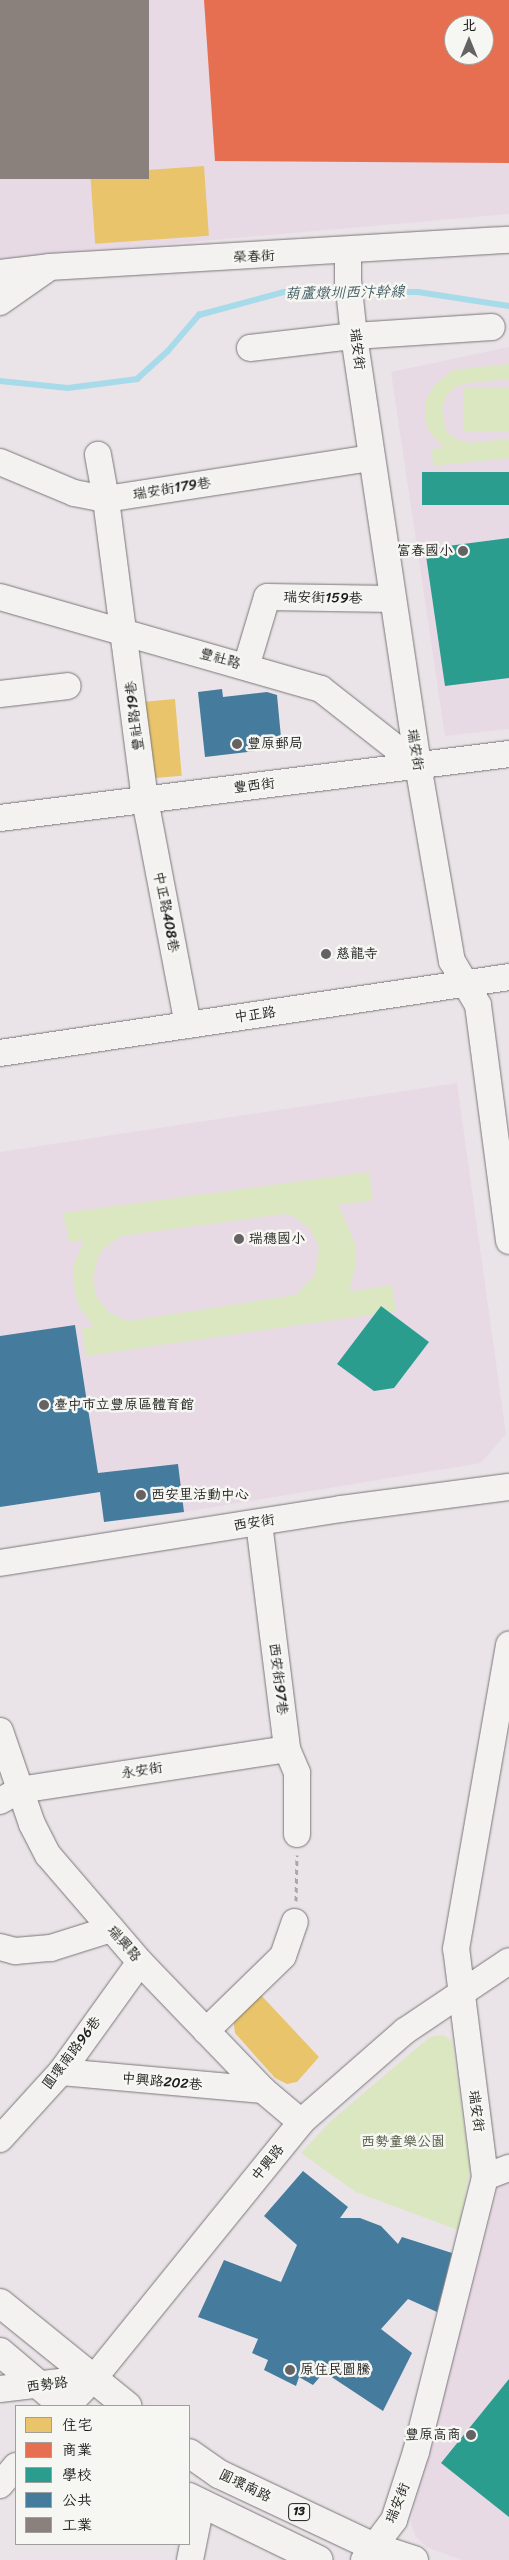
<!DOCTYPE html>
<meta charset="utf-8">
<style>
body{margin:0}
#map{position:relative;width:509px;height:2560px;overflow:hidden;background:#eae4e8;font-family:Sriracha,"LXGW WenKai TC",sans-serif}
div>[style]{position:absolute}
.built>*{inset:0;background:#e8dae5}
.green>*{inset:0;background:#dae7c0;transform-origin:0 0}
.homes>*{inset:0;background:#e9c46a;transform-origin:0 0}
.shops>*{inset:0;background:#e76f51}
.schools>*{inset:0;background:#2a9d8f;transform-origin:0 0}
.public>*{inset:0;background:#457b9d}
.industry>*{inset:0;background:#8a817c;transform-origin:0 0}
.stream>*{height:5.5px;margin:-2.75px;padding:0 2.75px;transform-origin:2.75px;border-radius:2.75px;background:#a7dbe9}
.path>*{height:3px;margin-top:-1.5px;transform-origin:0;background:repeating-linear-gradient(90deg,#a9a8a8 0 5px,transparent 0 9px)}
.roads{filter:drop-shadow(0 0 1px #797678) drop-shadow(0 0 1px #797678)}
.minor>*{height:26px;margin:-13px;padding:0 13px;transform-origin:13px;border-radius:13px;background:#f3f2f1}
.major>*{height:28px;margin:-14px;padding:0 14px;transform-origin:14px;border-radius:14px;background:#f3f2f1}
.dots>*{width:14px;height:14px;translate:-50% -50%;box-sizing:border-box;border:2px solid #f6f6f2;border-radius:50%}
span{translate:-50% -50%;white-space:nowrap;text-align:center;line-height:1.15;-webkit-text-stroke:5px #f6f6f2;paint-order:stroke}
.shield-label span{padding:1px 4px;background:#f6f6f2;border:1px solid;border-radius:4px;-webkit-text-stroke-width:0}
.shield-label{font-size:12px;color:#1c1c1c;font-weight:700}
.street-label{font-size:14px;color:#1c1c1c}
.poi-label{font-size:14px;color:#1c1c1c}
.right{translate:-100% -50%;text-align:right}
.left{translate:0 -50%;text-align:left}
.park-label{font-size:14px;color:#515a44}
.water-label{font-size:15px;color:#425d64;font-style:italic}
.legend{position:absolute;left:15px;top:2405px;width:175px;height:140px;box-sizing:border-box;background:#f6f6f2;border:1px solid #9f9f9c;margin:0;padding:6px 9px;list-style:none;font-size:15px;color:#1c1c1c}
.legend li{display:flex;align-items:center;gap:10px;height:25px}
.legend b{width:25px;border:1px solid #9f9f9c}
.north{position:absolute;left:444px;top:15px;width:50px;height:50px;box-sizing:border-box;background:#f6f6f2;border:1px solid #9f9f9c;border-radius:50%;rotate:0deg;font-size:14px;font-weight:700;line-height:20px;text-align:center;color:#1c1c1c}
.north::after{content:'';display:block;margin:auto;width:18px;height:22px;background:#646263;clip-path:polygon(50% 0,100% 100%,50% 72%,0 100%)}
</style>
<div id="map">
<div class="built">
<i style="clip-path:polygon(evenodd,0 0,509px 0,509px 214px,0 259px,0 0,454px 25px,484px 25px,484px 55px,454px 55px,454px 25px)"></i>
<i style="clip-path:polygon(509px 347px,509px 729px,445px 736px,391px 372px)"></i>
<i style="clip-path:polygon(457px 1083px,506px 1434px,481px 1463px,184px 1512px,178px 1464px,98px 1473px,75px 1325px,0 1336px,0 1152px)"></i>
<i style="clip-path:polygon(509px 2175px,509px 2560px,462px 2560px,426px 2547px,416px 2537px,411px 2524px,413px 2509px,500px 2179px)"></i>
</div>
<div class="green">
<i style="clip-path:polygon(509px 364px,509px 379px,467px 383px,455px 387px,446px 397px,442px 409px,446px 431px,456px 439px,469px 443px,509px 439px,509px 458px,433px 466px,432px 449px,444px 448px,428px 430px,425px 417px,426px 400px,433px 387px,452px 370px)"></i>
<i style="left:509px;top:387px;width:44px;height:45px;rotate:90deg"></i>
<i style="clip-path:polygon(evenodd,369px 1172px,373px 1200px,338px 1205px,355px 1243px,355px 1268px,349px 1292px,392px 1285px,396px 1311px,86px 1356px,82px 1328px,94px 1327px,78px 1305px,73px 1279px,74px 1265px,84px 1240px,69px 1242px,63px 1213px,369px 1172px,283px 1214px,293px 1216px,310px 1229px,319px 1247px,315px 1275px,296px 1295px,128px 1321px,110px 1313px,97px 1298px,93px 1278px,98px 1257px,103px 1249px,121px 1236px,283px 1214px)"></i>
<i style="clip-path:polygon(443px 2035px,452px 2041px,470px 2169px,458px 2230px,356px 2192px,301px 2153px,333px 2119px,430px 2037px)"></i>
</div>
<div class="homes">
<i style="left:204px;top:166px;width:70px;height:114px;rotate:86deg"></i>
<i style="left:175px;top:699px;width:77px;height:33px;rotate:85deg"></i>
<i style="clip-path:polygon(259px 1993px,319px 2057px,297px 2082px,287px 2084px,275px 2078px,235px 2033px,233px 2018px)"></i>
</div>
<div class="shops">
<i style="clip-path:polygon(evenodd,204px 0,509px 0,509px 163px,215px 161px,204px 0,454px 25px,484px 25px,484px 55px,454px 55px,454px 25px)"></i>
</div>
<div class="schools">
<i style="left:509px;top:472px;width:33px;height:87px;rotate:90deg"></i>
<i style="clip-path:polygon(509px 538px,509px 678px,445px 686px,425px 549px)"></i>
<i style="clip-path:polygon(381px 1306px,429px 1342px,394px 1388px,374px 1391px,337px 1364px)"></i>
<i style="clip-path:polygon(509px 2379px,509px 2517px,441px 2463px)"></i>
</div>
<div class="public">
<i style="clip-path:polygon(222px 689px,223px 697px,267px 692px,277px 695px,282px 748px,205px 757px,198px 692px)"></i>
<i style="clip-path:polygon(75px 1325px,98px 1473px,178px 1464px,184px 1512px,104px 1522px,100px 1492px,0 1507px,0 1336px)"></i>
<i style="clip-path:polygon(303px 2171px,348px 2207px,340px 2218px,360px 2218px,381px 2226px,398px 2244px,402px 2237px,452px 2253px,437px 2312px,408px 2299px,381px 2329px,412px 2353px,383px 2411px,324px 2372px,313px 2385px,299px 2377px,296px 2386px,264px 2370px,268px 2360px,252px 2353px,258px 2339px,198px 2317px,224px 2260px,281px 2282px,297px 2245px,264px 2216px)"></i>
</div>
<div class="industry">
<i style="left:0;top:0;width:149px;height:179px"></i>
</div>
<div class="stream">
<i style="left:355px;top:292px;width:63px"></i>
<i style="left:418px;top:292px;width:92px;rotate:8.7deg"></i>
<i style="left:0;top:381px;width:68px;rotate:5.9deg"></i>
<i style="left:68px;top:388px;width:70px;rotate:-7.4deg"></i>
<i style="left:137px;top:379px;width:42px;rotate:-42.1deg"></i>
<i style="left:168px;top:351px;width:48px;rotate:-49.3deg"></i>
<i style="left:199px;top:315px;width:88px;rotate:-15.1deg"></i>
<i style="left:284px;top:292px;width:59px"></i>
</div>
<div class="path">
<i style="left:296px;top:1901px;width:46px;rotate:-88.8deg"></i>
</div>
<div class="roads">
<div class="minor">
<i style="left:348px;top:252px;width:28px;rotate:90deg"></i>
<i style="left:348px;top:280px;width:56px;rotate:83.9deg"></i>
<i style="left:354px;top:336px;width:434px;rotate:81.5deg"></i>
<i style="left:418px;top:765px;width:199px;rotate:80.2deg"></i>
<i style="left:452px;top:961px;width:51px;rotate:59.4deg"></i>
<i style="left:478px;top:1005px;width:238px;rotate:82.5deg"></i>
<i style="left:0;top:273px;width:49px;rotate:-7deg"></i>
<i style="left:49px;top:267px;width:461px;rotate:-3.4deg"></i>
<i style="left:0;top:302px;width:57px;rotate:-35.1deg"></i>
<i style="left:250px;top:348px;width:105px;rotate:-6.6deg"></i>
<i style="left:354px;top:336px;width:138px;rotate:-3.7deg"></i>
<i style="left:0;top:462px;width:80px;rotate:22.7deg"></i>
<i style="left:74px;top:493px;width:33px;rotate:11deg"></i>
<i style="left:106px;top:499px;width:45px;rotate:-100.3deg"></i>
<i style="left:0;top:597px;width:334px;rotate:16deg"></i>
<i style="left:321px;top:689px;width:123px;rotate:38.1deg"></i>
<i style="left:246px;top:667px;width:73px;rotate:-73.3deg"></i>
<i style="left:267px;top:597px;width:125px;rotate:0.9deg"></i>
<i style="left:0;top:694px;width:68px;rotate:-6.7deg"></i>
<i style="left:0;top:818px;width:513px;rotate:-7.17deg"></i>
<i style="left:188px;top:1025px;width:229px;rotate:-100.8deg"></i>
<i style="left:145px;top:800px;width:304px;rotate:-97.4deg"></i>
<i style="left:106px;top:499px;width:268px;rotate:-8.8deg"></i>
<i style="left:0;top:1053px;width:515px;rotate:-8.49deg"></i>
<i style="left:259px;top:1523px;width:228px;rotate:82.9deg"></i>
<i style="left:287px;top:1749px;width:26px;rotate:67deg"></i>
<i style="left:297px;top:1773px;width:61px;rotate:90deg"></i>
<i style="left:0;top:1563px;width:345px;rotate:-9deg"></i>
<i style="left:341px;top:1509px;width:169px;rotate:-7.5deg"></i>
<i style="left:0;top:1731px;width:98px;rotate:71deg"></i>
<i style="left:32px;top:1824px;width:35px;rotate:63deg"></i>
<i style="left:48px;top:1855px;width:141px;rotate:49.3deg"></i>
<i style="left:140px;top:1962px;width:178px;rotate:46.1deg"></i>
<i style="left:263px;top:2090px;width:50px;rotate:40.1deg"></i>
<i style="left:0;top:1801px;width:23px;rotate:-29deg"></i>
<i style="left:20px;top:1790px;width:270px;rotate:-8.7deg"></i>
<i style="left:0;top:1947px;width:16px;rotate:15deg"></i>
<i style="left:15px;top:1951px;width:36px;rotate:-5deg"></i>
<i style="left:51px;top:1948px;width:63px;rotate:-17.6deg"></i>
<i style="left:206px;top:2031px;width:107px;rotate:-44.2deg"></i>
<i style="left:283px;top:1956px;width:36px;rotate:-71deg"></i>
<i style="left:61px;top:2072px;width:203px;rotate:5.1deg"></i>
<i style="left:0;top:2139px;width:91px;rotate:-47.7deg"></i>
<i style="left:61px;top:2072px;width:135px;rotate:-54.3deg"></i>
<i style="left:485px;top:2177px;width:26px;rotate:-21deg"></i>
<i style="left:0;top:2389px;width:95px;rotate:-6.7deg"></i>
<i style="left:67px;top:2406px;width:39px;rotate:-46deg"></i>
<i style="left:94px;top:2378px;width:329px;rotate:-51deg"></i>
<i style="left:301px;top:2122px;width:138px;rotate:-41.2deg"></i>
<i style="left:405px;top:2031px;width:125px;rotate:-33.9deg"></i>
<i style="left:0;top:2485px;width:25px;rotate:-50deg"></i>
<i style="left:190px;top:2560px;width:56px;rotate:-78.7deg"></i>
<i style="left:364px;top:2560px;width:50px;rotate:-53.1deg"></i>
<i style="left:394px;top:2520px;width:71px;rotate:-72.1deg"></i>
<i style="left:416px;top:2452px;width:284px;rotate:-75.9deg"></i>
<i style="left:485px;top:2177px;width:230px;rotate:-97.2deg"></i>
<i style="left:456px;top:1949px;width:309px;rotate:-80.1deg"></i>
</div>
<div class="major">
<i style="left:0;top:2303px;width:164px;rotate:39deg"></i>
<i style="left:0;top:2352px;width:84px;rotate:40.2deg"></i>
<i style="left:189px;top:2453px;width:37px;rotate:35deg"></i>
<i style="left:219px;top:2474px;width:171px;rotate:25.2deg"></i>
<i style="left:374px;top:2547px;width:42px;rotate:18deg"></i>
<i style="left:189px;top:2497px;width:144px;rotate:25.9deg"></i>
</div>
</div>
<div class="dots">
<i style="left:463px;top:551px;background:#646263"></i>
<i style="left:237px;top:744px;background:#646263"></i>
<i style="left:326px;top:954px;background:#646263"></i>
<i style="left:239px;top:1239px;background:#646263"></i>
<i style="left:44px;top:1405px;background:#646263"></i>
<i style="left:141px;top:1495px;background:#646263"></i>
<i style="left:290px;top:2370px;background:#646263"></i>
<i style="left:471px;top:2435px;background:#646263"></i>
</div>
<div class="shield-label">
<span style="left:299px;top:2512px">13</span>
</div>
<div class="street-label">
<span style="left:254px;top:257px;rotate:-3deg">榮春街</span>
<span style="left:357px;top:349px;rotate:83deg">瑞安街</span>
<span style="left:172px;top:489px;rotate:-9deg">瑞安街179巷</span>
<span style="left:323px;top:598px;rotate:1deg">瑞安街159巷</span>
<span style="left:220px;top:659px;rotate:16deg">豐社路</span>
<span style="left:135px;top:716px;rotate:-97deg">豐社路19巷</span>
<span style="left:415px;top:750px;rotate:81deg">瑞安街</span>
<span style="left:254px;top:786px;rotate:-7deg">豐西街</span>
<span style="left:166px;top:912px;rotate:79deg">中正路408巷</span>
<span style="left:255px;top:1015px;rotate:-8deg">中正路</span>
<span style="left:254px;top:1523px;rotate:-9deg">西安街</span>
<span style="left:278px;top:1679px;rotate:83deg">西安街97巷</span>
<span style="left:142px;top:1771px;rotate:-9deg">永安街</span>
<span style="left:124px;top:1944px;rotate:49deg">瑞興路</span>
<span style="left:72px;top:2053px;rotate:-53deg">圓環南路96巷</span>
<span style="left:162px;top:2082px;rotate:5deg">中興路202巷</span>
<span style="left:476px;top:2111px;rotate:82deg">瑞安街</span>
<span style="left:268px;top:2163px;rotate:-51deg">中興路</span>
<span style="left:47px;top:2385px;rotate:-7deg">西勢路</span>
<span style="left:245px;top:2486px;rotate:26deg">圓環南路</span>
<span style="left:398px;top:2503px;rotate:-68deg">瑞安街</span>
</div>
<div class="poi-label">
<span class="right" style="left:453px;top:551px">富春國小</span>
<span class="left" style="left:247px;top:744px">豐原郵局</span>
<span class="left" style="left:336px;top:954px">慈龍寺</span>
<span class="left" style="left:249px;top:1239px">瑞穗國小</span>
<span class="left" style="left:54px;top:1405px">臺中市立豐原區體育館</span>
<span class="left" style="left:151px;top:1495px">西安里活動中心</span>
<span class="left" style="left:300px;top:2370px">原住民圖騰</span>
<span class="right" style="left:461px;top:2435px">豐原高商</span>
</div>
<div class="park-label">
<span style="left:403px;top:2142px">西勢童樂公園</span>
</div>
<div class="water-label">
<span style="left:345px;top:293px;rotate:-1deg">葫蘆燉圳西汴幹線</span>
</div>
<ul class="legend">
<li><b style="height:14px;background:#e9c46a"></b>住宅</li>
<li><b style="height:14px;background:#e76f51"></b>商業</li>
<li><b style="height:14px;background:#2a9d8f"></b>學校</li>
<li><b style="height:14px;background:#457b9d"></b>公共</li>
<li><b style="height:14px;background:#8a817c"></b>工業</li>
</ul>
<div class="north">北</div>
</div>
